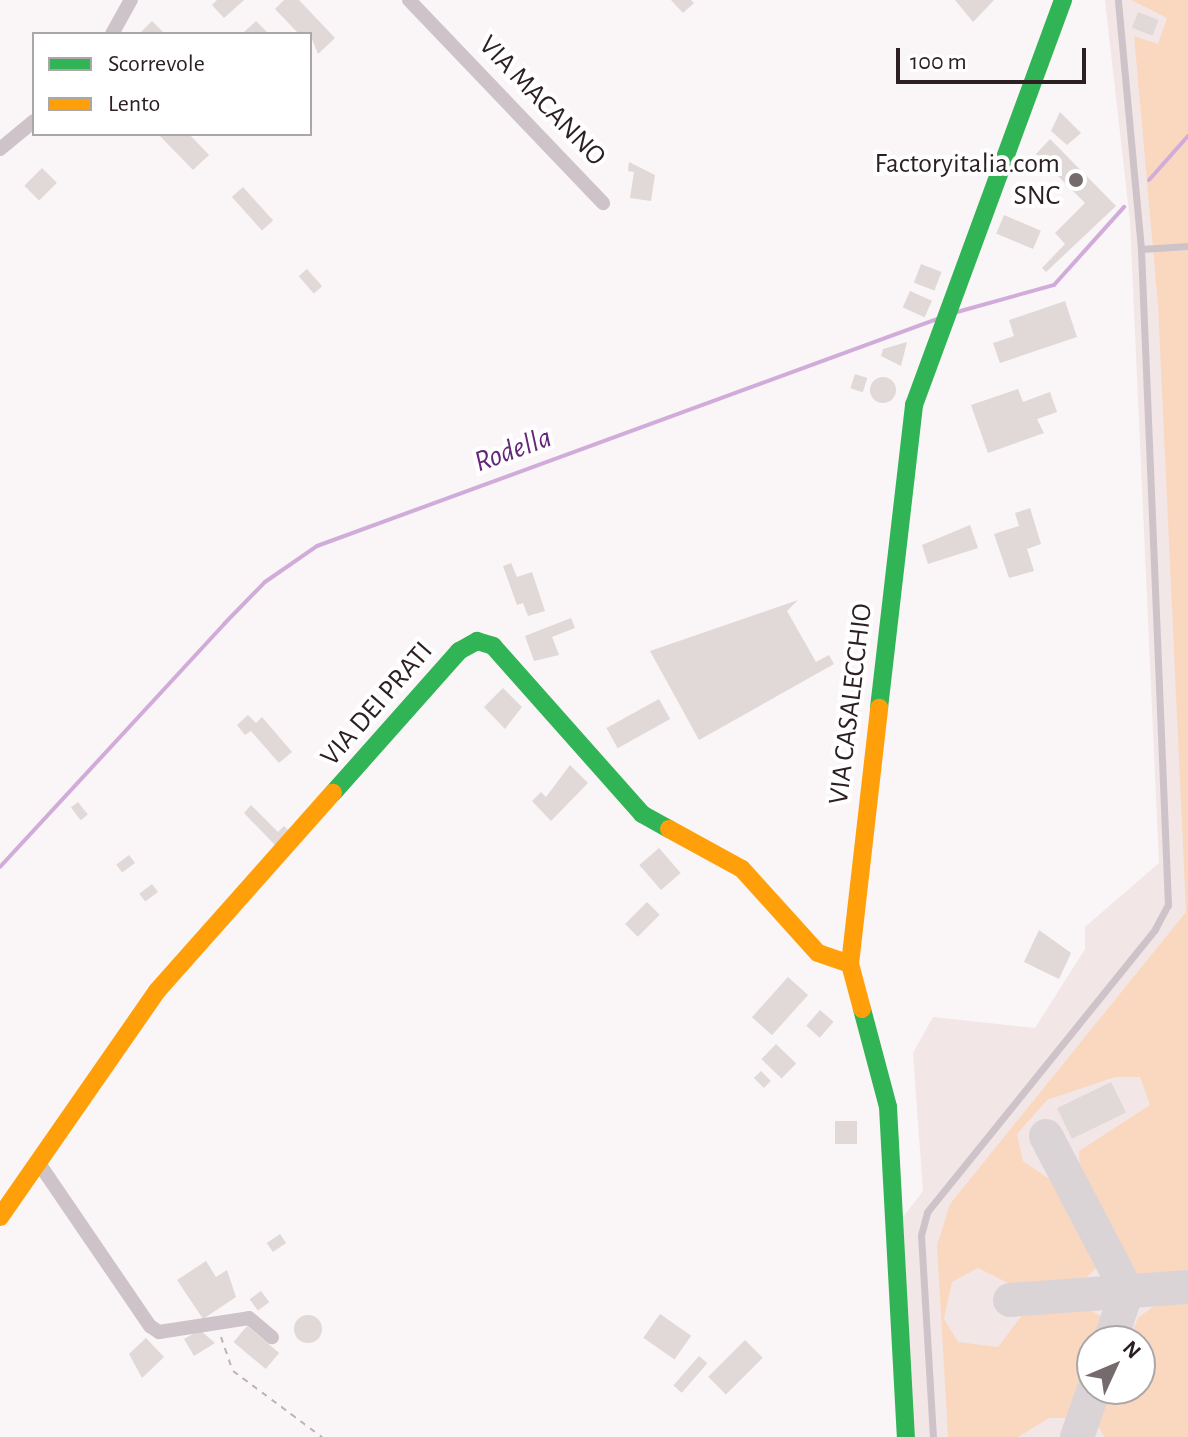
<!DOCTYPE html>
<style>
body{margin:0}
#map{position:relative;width:1188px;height:1437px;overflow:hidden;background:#faf5f6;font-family:"Alegreya Sans",sans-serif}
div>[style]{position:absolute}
.built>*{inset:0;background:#f2e6e7}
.green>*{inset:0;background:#fad8c0}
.stream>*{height:4px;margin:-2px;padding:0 2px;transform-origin:2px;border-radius:2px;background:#d1acdb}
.taxiway>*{height:34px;margin:-17px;padding:0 17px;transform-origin:17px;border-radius:17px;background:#dbd4d6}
.building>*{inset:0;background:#e1d8d8;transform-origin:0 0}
.round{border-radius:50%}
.path>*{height:2px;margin-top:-1px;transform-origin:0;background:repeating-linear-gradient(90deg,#bbb2b6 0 6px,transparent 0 12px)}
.lane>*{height:7px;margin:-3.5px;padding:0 3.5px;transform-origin:3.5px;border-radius:3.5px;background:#cec3c9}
.street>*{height:14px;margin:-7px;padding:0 7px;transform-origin:7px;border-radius:7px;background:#cec3c9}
.fast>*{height:18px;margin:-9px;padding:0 9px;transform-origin:9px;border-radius:9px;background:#30b455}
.slow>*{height:18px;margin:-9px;padding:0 9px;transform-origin:9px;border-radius:9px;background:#ff9f0a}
.dots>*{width:22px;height:22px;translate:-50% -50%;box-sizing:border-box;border:4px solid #fff;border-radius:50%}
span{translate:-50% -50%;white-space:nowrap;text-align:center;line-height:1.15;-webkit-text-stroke:8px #fff;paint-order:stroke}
.street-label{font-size:28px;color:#2d2022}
.poi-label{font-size:28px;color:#2d2022}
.right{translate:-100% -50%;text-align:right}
.water-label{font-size:30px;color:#642677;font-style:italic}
.legend{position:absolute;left:32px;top:32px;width:280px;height:104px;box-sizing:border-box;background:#fff;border:2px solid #aba6a7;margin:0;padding:10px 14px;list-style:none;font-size:24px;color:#2d2022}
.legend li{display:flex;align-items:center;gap:16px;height:40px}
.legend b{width:40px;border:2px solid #aba6a7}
.north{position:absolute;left:1076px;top:1325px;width:80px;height:80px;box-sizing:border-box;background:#fff;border:2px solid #aba6a7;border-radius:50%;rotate:46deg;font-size:22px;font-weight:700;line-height:32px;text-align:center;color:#2d2022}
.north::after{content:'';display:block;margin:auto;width:28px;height:36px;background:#756b6c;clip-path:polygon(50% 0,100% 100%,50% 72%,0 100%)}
.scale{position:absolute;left:896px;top:48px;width:190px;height:36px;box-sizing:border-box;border:4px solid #2d2022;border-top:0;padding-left:10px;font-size:24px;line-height:28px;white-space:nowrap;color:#2d2022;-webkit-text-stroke:6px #fff;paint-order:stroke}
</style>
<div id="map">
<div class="built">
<i style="clip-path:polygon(evenodd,1105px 0,1188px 0,1188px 1437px,914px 1437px,903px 1217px,923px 1191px,913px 1053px,933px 1017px,1035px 1028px,1085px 949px,1085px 927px,1159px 863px,1130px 221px,1105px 0,1092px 1341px,1140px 1341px,1140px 1389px,1092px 1389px,1092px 1341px)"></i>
</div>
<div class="green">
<i style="clip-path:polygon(1131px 0,1188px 0,1188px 1276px,1149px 1281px,1129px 1271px,1080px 1173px,1079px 1151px,1150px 1105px,1140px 1077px,1115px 1077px,1047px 1100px,1017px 1134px,1023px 1161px,1055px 1183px,1096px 1268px,1080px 1284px,1014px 1286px,978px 1268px,952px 1282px,944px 1319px,958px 1342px,998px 1347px,1023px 1314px,1084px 1307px,1101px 1316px,1106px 1333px,1103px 1341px,1092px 1341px,1092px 1368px,1072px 1418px,1049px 1418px,1018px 1437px,948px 1437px,937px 1245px,950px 1204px,1186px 912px,1158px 305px,1134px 36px,1158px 44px,1167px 18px)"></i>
<i style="clip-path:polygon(1188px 1302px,1188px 1437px,1104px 1437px,1096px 1421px,1109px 1389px,1140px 1389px,1140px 1341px,1128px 1341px,1138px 1318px,1155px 1305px)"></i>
</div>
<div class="stream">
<i style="left:1149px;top:180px;width:59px;rotate:-48.4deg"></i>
<i style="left:957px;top:312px;width:101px;rotate:-15.6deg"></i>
<i style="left:1054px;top:285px;width:105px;rotate:-48.1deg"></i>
<i style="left:0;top:867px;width:332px;rotate:-47.3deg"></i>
<i style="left:225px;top:623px;width:57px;rotate:-45.7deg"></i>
<i style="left:265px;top:582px;width:63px;rotate:-34.7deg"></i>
<i style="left:317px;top:546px;width:660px;rotate:-20.11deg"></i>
</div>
<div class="taxiway">
<i style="left:1046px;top:1136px;width:175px;rotate:62.4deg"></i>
<i style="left:1127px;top:1291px;width:53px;rotate:108.8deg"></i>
<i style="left:1010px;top:1300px;width:178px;rotate:-4.2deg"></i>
<i style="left:1077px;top:1437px;width:51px;rotate:-70.5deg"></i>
</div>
<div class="building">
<i style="clip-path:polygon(217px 0,244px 0,224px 18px,212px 5px)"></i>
<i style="clip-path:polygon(284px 0,299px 0,335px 38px,318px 54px,310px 34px,299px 34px,275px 9px)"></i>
<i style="clip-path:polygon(671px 0,691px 0,694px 3px,683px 13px)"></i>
<i style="clip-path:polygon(955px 0,994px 0,973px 22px)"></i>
<i style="left:1138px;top:12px;width:22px;height:17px;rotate:21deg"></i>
<i style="clip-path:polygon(152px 21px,165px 34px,139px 34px)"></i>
<i style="clip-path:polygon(256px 21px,269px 34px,242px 34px)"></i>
<i style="clip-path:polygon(1060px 112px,1081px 133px,1067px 145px,1051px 131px)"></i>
<i style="clip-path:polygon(158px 134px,189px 134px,209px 155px,193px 170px)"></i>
<i style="clip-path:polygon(1050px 139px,1116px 206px,1046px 272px,1042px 268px,1065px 244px,1055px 233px,1085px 203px,1036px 154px)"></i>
<i style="clip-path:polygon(629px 162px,655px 175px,651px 201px,630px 198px,634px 172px,628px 171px)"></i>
<i style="left:42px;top:168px;width:21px;height:25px;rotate:45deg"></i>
<i style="left:243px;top:187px;width:45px;height:15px;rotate:48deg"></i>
<i style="left:1004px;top:215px;width:40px;height:20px;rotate:23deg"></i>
<i style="left:921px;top:264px;width:22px;height:20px;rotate:21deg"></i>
<i style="left:307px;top:269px;width:23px;height:11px;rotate:49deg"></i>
<i style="left:910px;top:291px;width:24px;height:18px;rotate:24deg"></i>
<i style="clip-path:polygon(1065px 301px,1077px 337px,1000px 363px,993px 343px,1014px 336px,1009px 320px)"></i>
<i style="clip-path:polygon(907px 342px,901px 366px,881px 356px,883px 349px)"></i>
<i style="left:855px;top:374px;width:13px;height:15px;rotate:18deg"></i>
<i class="round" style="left:870px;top:377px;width:26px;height:26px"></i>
<i style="clip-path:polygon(1018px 389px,1023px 402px,1050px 392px,1057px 412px,1037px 419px,1044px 433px,988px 453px,971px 405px)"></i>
<i style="clip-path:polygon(1030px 508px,1041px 544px,1027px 549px,1034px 571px,1009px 578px,994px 534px,1019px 526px,1015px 513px)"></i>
<i style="clip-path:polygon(970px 525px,978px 548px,928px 564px,922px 545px)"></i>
<i style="clip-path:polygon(511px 563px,517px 577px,532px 572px,545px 611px,528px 616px,523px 603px,517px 605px,503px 566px)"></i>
<i style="clip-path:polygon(798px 600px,787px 611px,816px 662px,829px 655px,834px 664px,699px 740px,650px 651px)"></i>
<i style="clip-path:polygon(571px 618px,575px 628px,552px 637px,559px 655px,534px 661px,525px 636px)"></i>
<i style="left:869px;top:626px;width:11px;height:14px;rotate:80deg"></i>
<i style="clip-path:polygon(503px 688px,522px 707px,505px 729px,484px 707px)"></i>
<i style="left:659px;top:699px;width:23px;height:60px;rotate:61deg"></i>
<i style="clip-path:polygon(248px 715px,256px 723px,262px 717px,292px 752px,279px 763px,251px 731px,245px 735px,237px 725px)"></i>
<i style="clip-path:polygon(570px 765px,588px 783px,551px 821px,532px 801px,541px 792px,546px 797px)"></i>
<i style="left:78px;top:802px;width:16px;height:9px;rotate:52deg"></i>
<i style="clip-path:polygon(251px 805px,278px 832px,284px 826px,289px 831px,275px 845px,244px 813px)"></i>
<i style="left:659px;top:848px;width:33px;height:26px;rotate:49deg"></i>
<i style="left:129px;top:855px;width:10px;height:16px;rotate:53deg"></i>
<i style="left:152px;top:884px;width:10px;height:16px;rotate:53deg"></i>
<i style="left:647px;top:902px;width:18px;height:31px;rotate:45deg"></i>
<i style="clip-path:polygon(1039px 930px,1071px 953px,1059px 979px,1024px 962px)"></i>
<i style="left:788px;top:977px;width:27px;height:54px;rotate:42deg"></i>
<i style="left:820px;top:1010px;width:18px;height:21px;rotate:41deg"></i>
<i style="left:776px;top:1044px;width:28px;height:21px;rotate:44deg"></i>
<i style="left:761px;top:1071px;width:14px;height:10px;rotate:45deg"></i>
<i style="left:1111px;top:1082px;width:34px;height:60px;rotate:64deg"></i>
<i style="left:857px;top:1121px;width:23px;height:22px;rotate:90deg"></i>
<i style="left:280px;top:1234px;width:11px;height:16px;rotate:56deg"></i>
<i style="clip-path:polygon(206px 1261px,216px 1277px,227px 1270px,236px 1297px,203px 1319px,177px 1280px)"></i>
<i style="left:261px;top:1291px;width:14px;height:14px;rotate:54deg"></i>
<i style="left:660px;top:1314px;width:38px;height:29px;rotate:35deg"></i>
<i class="round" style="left:294px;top:1315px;width:28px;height:28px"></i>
<i style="left:247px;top:1326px;width:42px;height:21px;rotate:40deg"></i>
<i style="clip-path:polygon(200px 1330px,215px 1343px,194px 1356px,184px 1339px)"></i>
<i style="clip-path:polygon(146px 1338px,164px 1357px,142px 1378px,129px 1354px)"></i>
<i style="left:745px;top:1340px;width:25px;height:52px;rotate:45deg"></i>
<i style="left:699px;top:1356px;width:11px;height:39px;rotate:41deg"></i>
</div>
<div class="path">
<i style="left:221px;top:1337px;width:36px;rotate:71deg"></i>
<i style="left:233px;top:1371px;width:111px;rotate:36.6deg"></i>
</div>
<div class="lane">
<i style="left:1141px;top:249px;width:47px;rotate:-3.7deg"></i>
<i style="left:933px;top:1437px;width:202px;rotate:-93.4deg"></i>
<i style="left:921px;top:1235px;width:24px;rotate:-75deg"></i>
<i style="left:927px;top:1212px;width:363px;rotate:-51.1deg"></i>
<i style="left:1155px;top:929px;width:27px;rotate:-62deg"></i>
<i style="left:1168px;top:905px;width:657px;rotate:-92.36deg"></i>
<i style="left:1141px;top:249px;width:250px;rotate:-95.3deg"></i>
</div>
<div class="street">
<i style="left:409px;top:0;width:281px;rotate:46.3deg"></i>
<i style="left:112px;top:34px;width:39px;rotate:-61deg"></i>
<i style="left:0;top:149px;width:44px;rotate:-39.5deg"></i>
<i style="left:38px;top:1162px;width:199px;rotate:55.7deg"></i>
<i style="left:150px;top:1326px;width:11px;rotate:34deg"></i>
<i style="left:159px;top:1332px;width:91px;rotate:-8.8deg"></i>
<i style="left:249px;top:1318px;width:30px;rotate:40deg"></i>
</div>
<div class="fast">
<i style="left:879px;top:708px;width:305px;rotate:-83.4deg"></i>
<i style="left:914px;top:405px;width:432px;rotate:-69.8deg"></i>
<i style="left:333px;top:793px;width:190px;rotate:-48.4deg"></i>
<i style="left:459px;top:651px;width:21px;rotate:-29deg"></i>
<i style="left:477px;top:641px;width:17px;rotate:17deg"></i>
<i style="left:493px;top:646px;width:225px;rotate:48.4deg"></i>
<i style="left:642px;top:814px;width:31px;rotate:29deg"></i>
<i style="left:862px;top:1009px;width:101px;rotate:75.1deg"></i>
<i style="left:888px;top:1107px;width:330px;rotate:86.9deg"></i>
</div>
<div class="slow">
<i style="left:669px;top:829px;width:83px;rotate:28.7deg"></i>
<i style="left:742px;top:869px;width:113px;rotate:47.9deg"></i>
<i style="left:818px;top:953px;width:34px;rotate:19deg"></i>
<i style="left:862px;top:1009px;width:47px;rotate:-104.9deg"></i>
<i style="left:850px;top:964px;width:258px;rotate:-83.5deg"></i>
<i style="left:0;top:1217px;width:275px;rotate:-55.2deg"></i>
<i style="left:157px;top:991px;width:265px;rotate:-48.4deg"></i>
</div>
<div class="dots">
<i style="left:1076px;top:180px;background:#756b6c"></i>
</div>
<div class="street-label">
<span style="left:542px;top:101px;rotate:46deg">VIA MACANNO</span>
<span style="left:377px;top:704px;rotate:-49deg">VIA DEI PRATI</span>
<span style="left:851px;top:704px;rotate:-83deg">VIA CASALECCHIO</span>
</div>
<div class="poi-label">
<span class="right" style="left:1060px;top:180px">Factoryitalia.com<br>SNC</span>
</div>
<div class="water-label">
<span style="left:513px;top:450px;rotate:-20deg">Rodella</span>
</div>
<ul class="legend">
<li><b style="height:10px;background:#30b455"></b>Scorrevole</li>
<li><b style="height:10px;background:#ff9f0a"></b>Lento</li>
</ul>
<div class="north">N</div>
<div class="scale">100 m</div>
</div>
